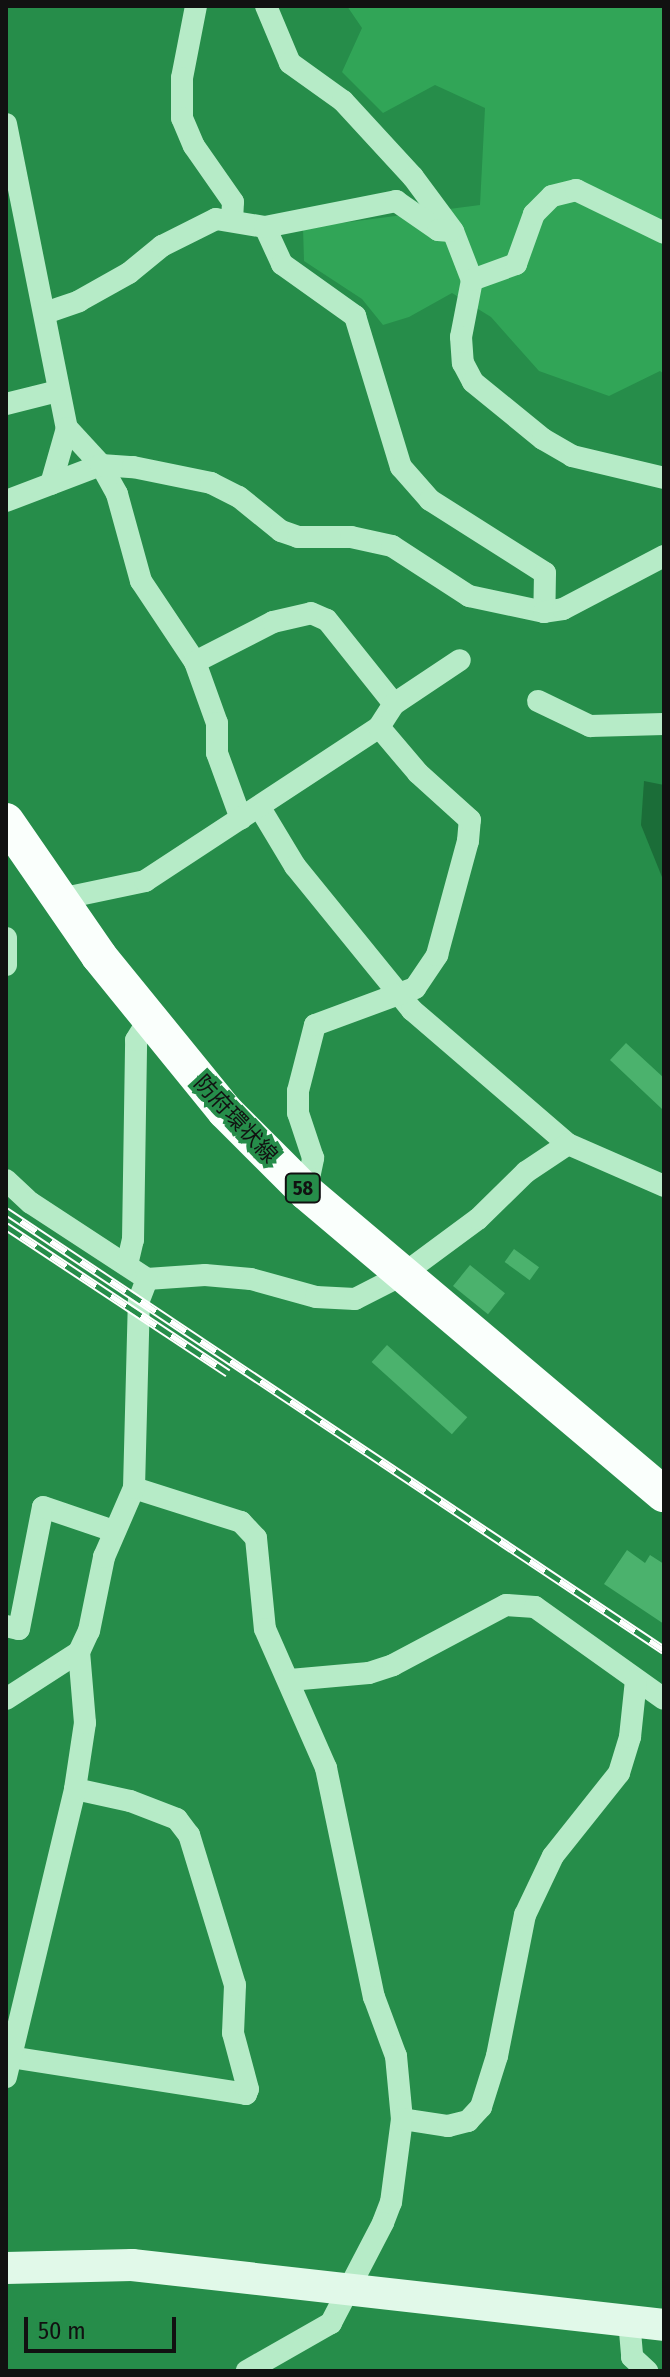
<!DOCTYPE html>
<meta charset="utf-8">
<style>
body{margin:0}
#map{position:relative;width:670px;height:2377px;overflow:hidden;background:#268d4a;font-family:"Fira Sans Condensed","Noto Sans JP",sans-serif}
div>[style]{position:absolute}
.green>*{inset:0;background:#31a557}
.water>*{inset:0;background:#1b6d38}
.building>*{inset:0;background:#4bb26d;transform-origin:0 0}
.street>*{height:22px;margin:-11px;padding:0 11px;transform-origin:11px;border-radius:11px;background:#b6ebc7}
.secondary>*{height:32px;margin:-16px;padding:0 16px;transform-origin:16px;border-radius:16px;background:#e1f9e9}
.primary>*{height:36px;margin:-18px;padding:0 18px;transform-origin:18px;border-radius:18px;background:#fafffc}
.rail>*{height:9px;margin-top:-4.5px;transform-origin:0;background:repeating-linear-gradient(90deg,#268d4a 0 18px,#fff 0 36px);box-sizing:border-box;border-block:2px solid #fff}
span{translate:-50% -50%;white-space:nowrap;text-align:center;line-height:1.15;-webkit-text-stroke:8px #268d4a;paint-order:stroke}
.shield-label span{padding:2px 6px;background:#268d4a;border:2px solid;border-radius:6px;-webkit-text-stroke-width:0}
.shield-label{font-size:20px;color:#111;font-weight:700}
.street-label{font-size:22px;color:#111}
.frame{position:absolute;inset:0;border:8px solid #111;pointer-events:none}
.scale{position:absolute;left:24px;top:2317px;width:152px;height:36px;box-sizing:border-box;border:4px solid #111;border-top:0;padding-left:10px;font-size:24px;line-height:28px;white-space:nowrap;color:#111;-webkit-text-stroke:6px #268d4a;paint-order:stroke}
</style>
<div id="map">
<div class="green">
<i style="clip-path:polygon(347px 6px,664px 6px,664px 374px,660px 371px,609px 396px,539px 371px,491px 317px,452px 293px,409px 317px,383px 325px,362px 299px,304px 261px,303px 228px,480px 205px,485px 108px,435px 85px,383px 113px,342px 72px,362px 28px)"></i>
</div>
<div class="water">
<i style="clip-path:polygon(644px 781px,664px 785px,664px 882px,641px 825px)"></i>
</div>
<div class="building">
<i style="clip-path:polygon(626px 1043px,664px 1078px,662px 1109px,610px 1060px)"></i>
<i style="left:514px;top:1249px;width:31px;height:16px;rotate:36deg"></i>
<i style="left:470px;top:1265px;width:45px;height:27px;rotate:39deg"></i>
<i style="left:387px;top:1345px;width:108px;height:23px;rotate:42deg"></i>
<i style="clip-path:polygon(627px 1550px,645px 1563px,650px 1555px,664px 1564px,664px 1624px,604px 1584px)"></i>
</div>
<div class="street">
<i style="left:196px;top:6px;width:73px;rotate:101deg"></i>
<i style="left:182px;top:78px;width:40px;rotate:90deg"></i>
<i style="left:182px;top:118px;width:30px;rotate:67deg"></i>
<i style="left:194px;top:146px;width:68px;rotate:55.1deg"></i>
<i style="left:233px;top:202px;width:18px;rotate:93deg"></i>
<i style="left:266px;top:6px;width:62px;rotate:67.2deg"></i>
<i style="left:290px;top:63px;width:65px;rotate:35.6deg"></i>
<i style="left:343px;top:101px;width:103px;rotate:47.4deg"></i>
<i style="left:413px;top:177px;width:67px;rotate:53.5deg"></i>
<i style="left:453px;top:231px;width:53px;rotate:68.8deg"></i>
<i style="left:472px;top:280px;width:58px;rotate:100.9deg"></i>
<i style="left:461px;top:337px;width:26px;rotate:86deg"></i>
<i style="left:463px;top:363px;width:21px;rotate:62deg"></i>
<i style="left:473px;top:382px;width:90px;rotate:39.2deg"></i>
<i style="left:543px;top:439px;width:34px;rotate:30deg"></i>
<i style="left:572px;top:456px;width:95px;rotate:13.4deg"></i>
<i style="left:6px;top:124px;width:310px;rotate:78.7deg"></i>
<i style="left:67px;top:428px;width:58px;rotate:105.9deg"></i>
<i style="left:265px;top:227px;width:41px;rotate:65.3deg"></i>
<i style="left:282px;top:264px;width:90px;rotate:35.5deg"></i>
<i style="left:355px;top:316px;width:158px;rotate:73.1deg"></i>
<i style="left:401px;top:467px;width:44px;rotate:48.7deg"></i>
<i style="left:430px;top:500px;width:136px;rotate:32.4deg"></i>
<i style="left:545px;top:573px;width:39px;rotate:91deg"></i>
<i style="left:472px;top:280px;width:47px;rotate:-20deg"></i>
<i style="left:516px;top:264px;width:53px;rotate:-70.2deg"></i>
<i style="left:534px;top:214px;width:25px;rotate:-45deg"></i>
<i style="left:552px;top:196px;width:25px;rotate:-14deg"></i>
<i style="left:576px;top:190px;width:98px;rotate:26deg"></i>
<i style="left:45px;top:313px;width:36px;rotate:-19deg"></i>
<i style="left:79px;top:301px;width:57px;rotate:-29.2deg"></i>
<i style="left:129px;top:273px;width:43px;rotate:-39.3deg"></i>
<i style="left:162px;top:246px;width:60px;rotate:-26.6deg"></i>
<i style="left:216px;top:219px;width:50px;rotate:9.3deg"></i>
<i style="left:265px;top:227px;width:134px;rotate:-11.2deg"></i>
<i style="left:396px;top:201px;width:51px;rotate:34.6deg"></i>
<i style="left:438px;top:230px;width:12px;rotate:5deg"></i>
<i style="left:6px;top:404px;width:54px;rotate:-14deg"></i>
<i style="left:67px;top:428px;width:50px;rotate:47.4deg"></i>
<i style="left:101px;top:465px;width:33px;rotate:61deg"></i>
<i style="left:117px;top:494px;width:90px;rotate:74.6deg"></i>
<i style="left:141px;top:581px;width:97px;rotate:56.3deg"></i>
<i style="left:195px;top:662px;width:65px;rotate:70.2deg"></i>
<i style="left:217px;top:723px;width:30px;rotate:90deg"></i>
<i style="left:217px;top:753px;width:70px;rotate:70deg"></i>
<i style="left:6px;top:501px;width:102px;rotate:-20.8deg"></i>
<i style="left:101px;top:465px;width:32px;rotate:4deg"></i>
<i style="left:133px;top:467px;width:80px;rotate:11.6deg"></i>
<i style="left:211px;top:483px;width:31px;rotate:27deg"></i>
<i style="left:239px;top:497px;width:54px;rotate:39deg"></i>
<i style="left:281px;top:531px;width:18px;rotate:19deg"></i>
<i style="left:298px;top:537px;width:53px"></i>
<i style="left:351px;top:537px;width:42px;rotate:12.4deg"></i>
<i style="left:392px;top:546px;width:92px;rotate:33deg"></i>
<i style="left:469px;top:596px;width:77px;rotate:12deg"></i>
<i style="left:544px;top:612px;width:19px;rotate:-9deg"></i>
<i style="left:563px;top:609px;width:114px;rotate:-27.7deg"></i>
<i style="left:195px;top:662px;width:88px;rotate:-27.1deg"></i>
<i style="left:273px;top:622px;width:39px;rotate:-13deg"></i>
<i style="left:311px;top:613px;width:17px;rotate:24deg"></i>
<i style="left:327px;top:620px;width:107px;rotate:51.4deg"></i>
<i style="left:538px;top:701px;width:58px;rotate:25.7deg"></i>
<i style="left:590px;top:726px;width:74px;rotate:-1.5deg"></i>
<i style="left:260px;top:808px;width:68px;rotate:58.9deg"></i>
<i style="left:295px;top:866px;width:186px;rotate:50.9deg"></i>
<i style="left:412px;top:1010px;width:206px;rotate:40.7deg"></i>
<i style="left:568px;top:1144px;width:105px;rotate:23.6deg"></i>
<i style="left:62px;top:903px;width:14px;rotate:-30deg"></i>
<i style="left:74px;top:896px;width:73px;rotate:-11.9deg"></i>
<i style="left:145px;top:881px;width:280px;rotate:-33.3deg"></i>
<i style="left:379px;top:727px;width:27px;rotate:-57deg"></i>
<i style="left:394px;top:704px;width:79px;rotate:-33.7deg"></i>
<i style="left:6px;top:938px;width:27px;rotate:90deg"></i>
<i style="left:6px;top:1180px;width:34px;rotate:43deg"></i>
<i style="left:31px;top:1203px;width:139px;rotate:33.2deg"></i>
<i style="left:147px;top:1279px;width:58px;rotate:-3.9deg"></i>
<i style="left:205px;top:1275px;width:46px;rotate:5deg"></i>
<i style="left:251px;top:1279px;width:67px;rotate:15.5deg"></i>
<i style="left:316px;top:1297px;width:39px;rotate:3deg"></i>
<i style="left:355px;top:1299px;width:53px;rotate:-27.1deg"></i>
<i style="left:402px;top:1275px;width:94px;rotate:-36.4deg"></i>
<i style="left:478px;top:1219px;width:67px;rotate:-44.4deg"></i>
<i style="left:526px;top:1172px;width:50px;rotate:-33.7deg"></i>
<i style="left:306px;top:1192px;width:35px;rotate:-78deg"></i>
<i style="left:313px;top:1158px;width:47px;rotate:-108.4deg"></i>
<i style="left:298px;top:1113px;width:22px;rotate:-90deg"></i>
<i style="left:298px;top:1091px;width:68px;rotate:-75.6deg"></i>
<i style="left:315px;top:1025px;width:107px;rotate:-20.3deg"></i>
<i style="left:415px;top:988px;width:40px;rotate:-56deg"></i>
<i style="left:437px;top:955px;width:118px;rotate:-74.8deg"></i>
<i style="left:468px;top:841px;width:21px;rotate:-85deg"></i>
<i style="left:470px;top:820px;width:70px;rotate:-137.9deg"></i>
<i style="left:418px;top:773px;width:60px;rotate:-130.3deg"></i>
<i style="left:127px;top:1265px;width:26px;rotate:-77deg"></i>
<i style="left:133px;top:1240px;width:200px;rotate:-89.1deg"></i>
<i style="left:136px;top:1040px;width:22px;rotate:-58deg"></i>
<i style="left:134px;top:1488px;width:112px;rotate:17.6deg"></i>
<i style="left:241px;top:1522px;width:22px;rotate:47deg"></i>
<i style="left:256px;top:1538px;width:91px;rotate:84.4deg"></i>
<i style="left:265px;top:1629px;width:152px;rotate:66.3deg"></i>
<i style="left:326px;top:1768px;width:234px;rotate:78.2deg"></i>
<i style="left:374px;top:1997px;width:63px;rotate:69.6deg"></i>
<i style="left:396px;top:2056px;width:63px;rotate:84.6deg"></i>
<i style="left:402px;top:2119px;width:84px;rotate:97.5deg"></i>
<i style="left:391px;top:2202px;width:22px;rotate:111deg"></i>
<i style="left:383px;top:2223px;width:113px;rotate:117.5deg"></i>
<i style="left:331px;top:2323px;width:97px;rotate:150.3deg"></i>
<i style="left:6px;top:1626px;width:13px;rotate:13deg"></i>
<i style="left:19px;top:1629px;width:124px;rotate:-78.9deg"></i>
<i style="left:43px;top:1507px;width:75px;rotate:18.7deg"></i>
<i style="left:290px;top:1680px;width:79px;rotate:-5.1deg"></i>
<i style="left:369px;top:1673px;width:25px;rotate:-18deg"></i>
<i style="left:393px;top:1665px;width:128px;rotate:-28deg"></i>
<i style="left:506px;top:1605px;width:29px;rotate:4deg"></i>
<i style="left:535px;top:1607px;width:158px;rotate:35.5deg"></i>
<i style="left:6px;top:1699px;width:87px;rotate:-32.8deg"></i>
<i style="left:79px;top:1652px;width:23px;rotate:-65deg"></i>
<i style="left:89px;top:1631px;width:76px;rotate:-78.5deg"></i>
<i style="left:104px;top:1557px;width:75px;rotate:-66.5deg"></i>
<i style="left:134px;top:1488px;width:188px;rotate:-88.5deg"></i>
<i style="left:139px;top:1300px;width:22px;rotate:-69deg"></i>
<i style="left:10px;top:2057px;width:239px;rotate:8.9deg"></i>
<i style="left:246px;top:2094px;width:5px;rotate:-68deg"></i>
<i style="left:248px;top:2089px;width:58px;rotate:-105deg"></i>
<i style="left:233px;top:2033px;width:48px;rotate:-87.6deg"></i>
<i style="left:235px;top:1985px;width:157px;rotate:-107deg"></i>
<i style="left:189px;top:1835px;width:20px;rotate:-127deg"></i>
<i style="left:177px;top:1819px;width:50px;rotate:-159deg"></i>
<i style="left:130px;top:1801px;width:56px;rotate:-167.7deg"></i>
<i style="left:6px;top:2077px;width:296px;rotate:-76.5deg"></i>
<i style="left:75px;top:1789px;width:67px;rotate:-81.4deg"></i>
<i style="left:85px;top:1723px;width:71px;rotate:-94.8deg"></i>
<i style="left:402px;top:2119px;width:47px;rotate:8.7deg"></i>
<i style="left:448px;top:2126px;width:21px;rotate:-14deg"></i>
<i style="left:468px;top:2121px;width:19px;rotate:-47deg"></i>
<i style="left:481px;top:2107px;width:53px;rotate:-72.6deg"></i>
<i style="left:497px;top:2056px;width:144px;rotate:-78.8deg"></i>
<i style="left:525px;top:1915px;width:65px;rotate:-64.6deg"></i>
<i style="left:553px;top:1856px;width:106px;rotate:-51.5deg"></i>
<i style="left:619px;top:1773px;width:38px;rotate:-73deg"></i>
<i style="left:630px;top:1737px;width:57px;rotate:-84deg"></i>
<i style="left:629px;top:2320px;width:37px;rotate:85deg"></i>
<i style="left:632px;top:2357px;width:21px;rotate:43deg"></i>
</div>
<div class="secondary">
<i style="left:6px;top:2268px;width:126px;rotate:-1.4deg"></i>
<i style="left:132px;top:2265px;width:535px;rotate:6.43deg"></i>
</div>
<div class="primary">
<i style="left:6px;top:821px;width:164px;rotate:55.4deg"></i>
<i style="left:99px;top:956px;width:200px;rotate:50.9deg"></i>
<i style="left:225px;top:1111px;width:115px;rotate:45deg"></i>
<i style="left:306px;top:1192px;width:468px;rotate:40.2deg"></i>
</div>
<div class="rail">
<i style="left:6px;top:1211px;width:791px;rotate:33.71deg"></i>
<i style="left:6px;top:1226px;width:266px;rotate:33.5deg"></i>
</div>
<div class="shield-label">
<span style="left:303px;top:1188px">58</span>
</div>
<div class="street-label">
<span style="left:236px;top:1119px;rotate:47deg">防府環状線</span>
</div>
<div class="frame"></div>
<div class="scale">50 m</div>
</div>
